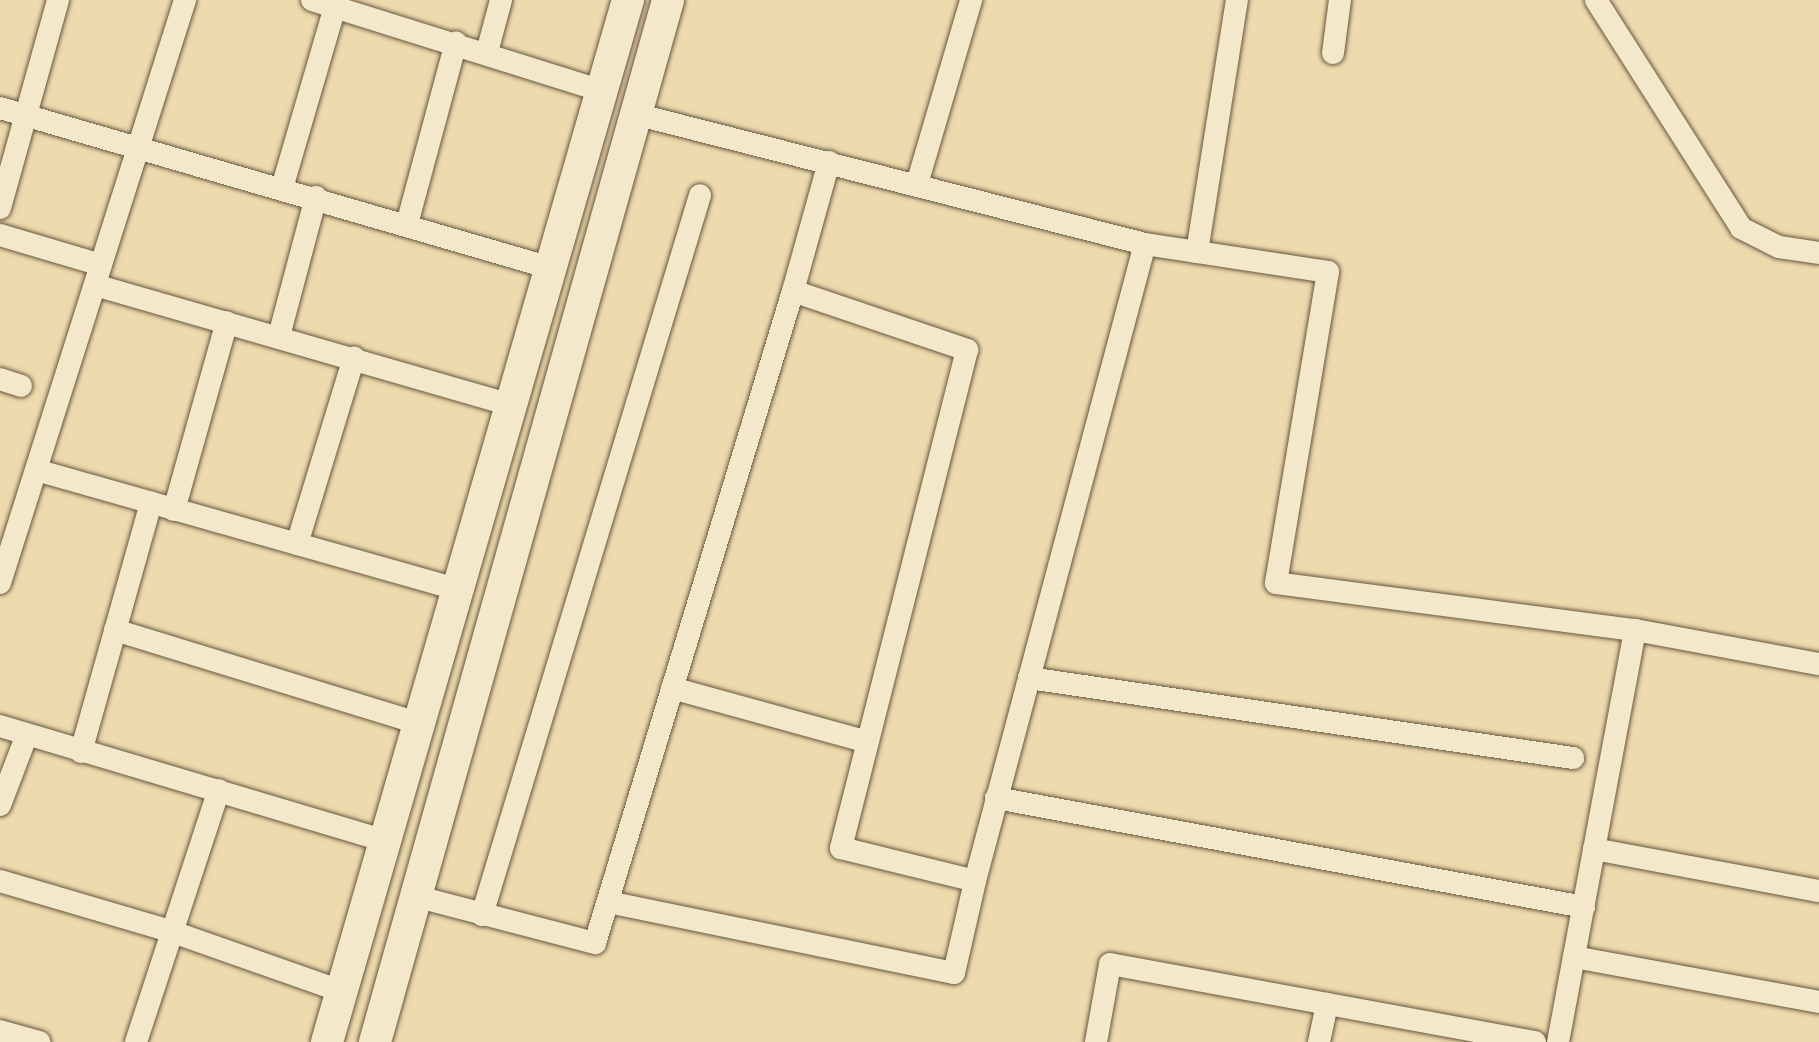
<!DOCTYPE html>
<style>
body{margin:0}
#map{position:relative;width:1819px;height:1042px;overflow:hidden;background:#eddbad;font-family:"Libre Bodoni",serif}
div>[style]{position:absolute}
.roads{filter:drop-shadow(0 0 2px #675640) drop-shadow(0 0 2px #675640)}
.street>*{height:22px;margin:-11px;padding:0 11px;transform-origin:11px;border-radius:11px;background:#f3e8ca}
.secondary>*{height:32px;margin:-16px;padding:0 16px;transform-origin:16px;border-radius:16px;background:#f3e8ca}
span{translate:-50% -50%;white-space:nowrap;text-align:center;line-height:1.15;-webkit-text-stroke:8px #f3e8ca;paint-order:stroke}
</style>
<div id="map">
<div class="roads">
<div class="street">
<i style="left:312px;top:0;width:305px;rotate:17.4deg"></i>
<i style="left:1596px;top:0;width:270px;rotate:57.5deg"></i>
<i style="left:1741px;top:228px;width:42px;rotate:26.6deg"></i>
<i style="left:1779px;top:247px;width:40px;rotate:8.5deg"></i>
<i style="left:487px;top:52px;width:54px;rotate:-74.9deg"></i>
<i style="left:1333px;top:53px;width:53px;rotate:-82.5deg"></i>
<i style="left:0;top:108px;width:577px;rotate:16.2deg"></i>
<i style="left:635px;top:114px;width:526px;rotate:14.3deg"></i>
<i style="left:1145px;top:244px;width:185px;rotate:8.7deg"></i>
<i style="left:1328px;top:272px;width:315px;rotate:99.5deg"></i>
<i style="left:1276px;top:583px;width:362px;rotate:7.5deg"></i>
<i style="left:1635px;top:630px;width:187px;rotate:10.5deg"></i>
<i style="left:917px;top:184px;width:192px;rotate:-73.6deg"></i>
<i style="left:282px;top:188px;width:189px;rotate:-73.7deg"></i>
<i style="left:0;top:208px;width:216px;rotate:-74.4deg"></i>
<i style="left:407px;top:224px;width:188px;rotate:-74.9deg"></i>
<i style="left:0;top:235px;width:105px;rotate:16.5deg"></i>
<i style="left:1197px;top:252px;width:255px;rotate:-81deg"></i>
<i style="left:95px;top:285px;width:435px;rotate:16.1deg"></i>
<i style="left:793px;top:291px;width:134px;rotate:-74.4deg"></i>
<i style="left:279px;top:336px;width:144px;rotate:-75.1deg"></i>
<i style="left:0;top:379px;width:22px;rotate:18deg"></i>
<i style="left:36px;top:470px;width:440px;rotate:15.8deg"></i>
<i style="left:174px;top:510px;width:195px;rotate:-74.3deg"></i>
<i style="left:297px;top:544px;width:195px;rotate:-73deg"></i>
<i style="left:0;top:583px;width:612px;rotate:-72.39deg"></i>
<i style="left:115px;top:630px;width:320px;rotate:17.1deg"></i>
<i style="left:1029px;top:678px;width:550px;rotate:8.37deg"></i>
<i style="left:672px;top:688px;width:203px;rotate:15.4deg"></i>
<i style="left:0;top:726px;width:402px;rotate:16.6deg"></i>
<i style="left:81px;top:752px;width:259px;rotate:-74.3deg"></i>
<i style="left:996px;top:798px;width:598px;rotate:10.5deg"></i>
<i style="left:0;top:805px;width:73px;rotate:-69.1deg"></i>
<i style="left:1594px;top:849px;width:229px;rotate:10.6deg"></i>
<i style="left:0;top:881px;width:180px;rotate:16.4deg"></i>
<i style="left:173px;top:932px;width:180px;rotate:19.4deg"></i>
<i style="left:418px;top:897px;width:183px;rotate:14.6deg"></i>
<i style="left:595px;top:943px;width:681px;rotate:-73.11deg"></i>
<i style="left:793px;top:291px;width:184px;rotate:18.7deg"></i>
<i style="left:967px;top:350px;width:514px;rotate:104.2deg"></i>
<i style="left:841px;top:848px;width:138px;rotate:13.8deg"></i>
<i style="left:975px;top:881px;width:659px;rotate:-75.06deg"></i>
<i style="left:608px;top:902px;width:353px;rotate:11.6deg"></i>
<i style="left:954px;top:973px;width:94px;rotate:-77.1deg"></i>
<i style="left:482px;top:915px;width:752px;rotate:-73.15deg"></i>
<i style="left:1574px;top:957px;width:249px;rotate:10.4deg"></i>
<i style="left:0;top:1031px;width:41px;rotate:15.8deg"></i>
<i style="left:136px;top:1042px;width:265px;rotate:-71.8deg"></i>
<i style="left:1096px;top:1042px;width:79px;rotate:-79.8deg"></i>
<i style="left:1110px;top:964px;width:432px;rotate:10.4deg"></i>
<i style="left:1319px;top:1042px;width:39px;rotate:-78deg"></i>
<i style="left:1558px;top:1042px;width:419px;rotate:-79.4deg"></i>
</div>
<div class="secondary">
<i style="left:327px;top:1042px;width:1085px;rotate:-73.89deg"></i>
<i style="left:375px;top:1042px;width:1082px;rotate:-74.29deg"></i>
</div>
</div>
</div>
